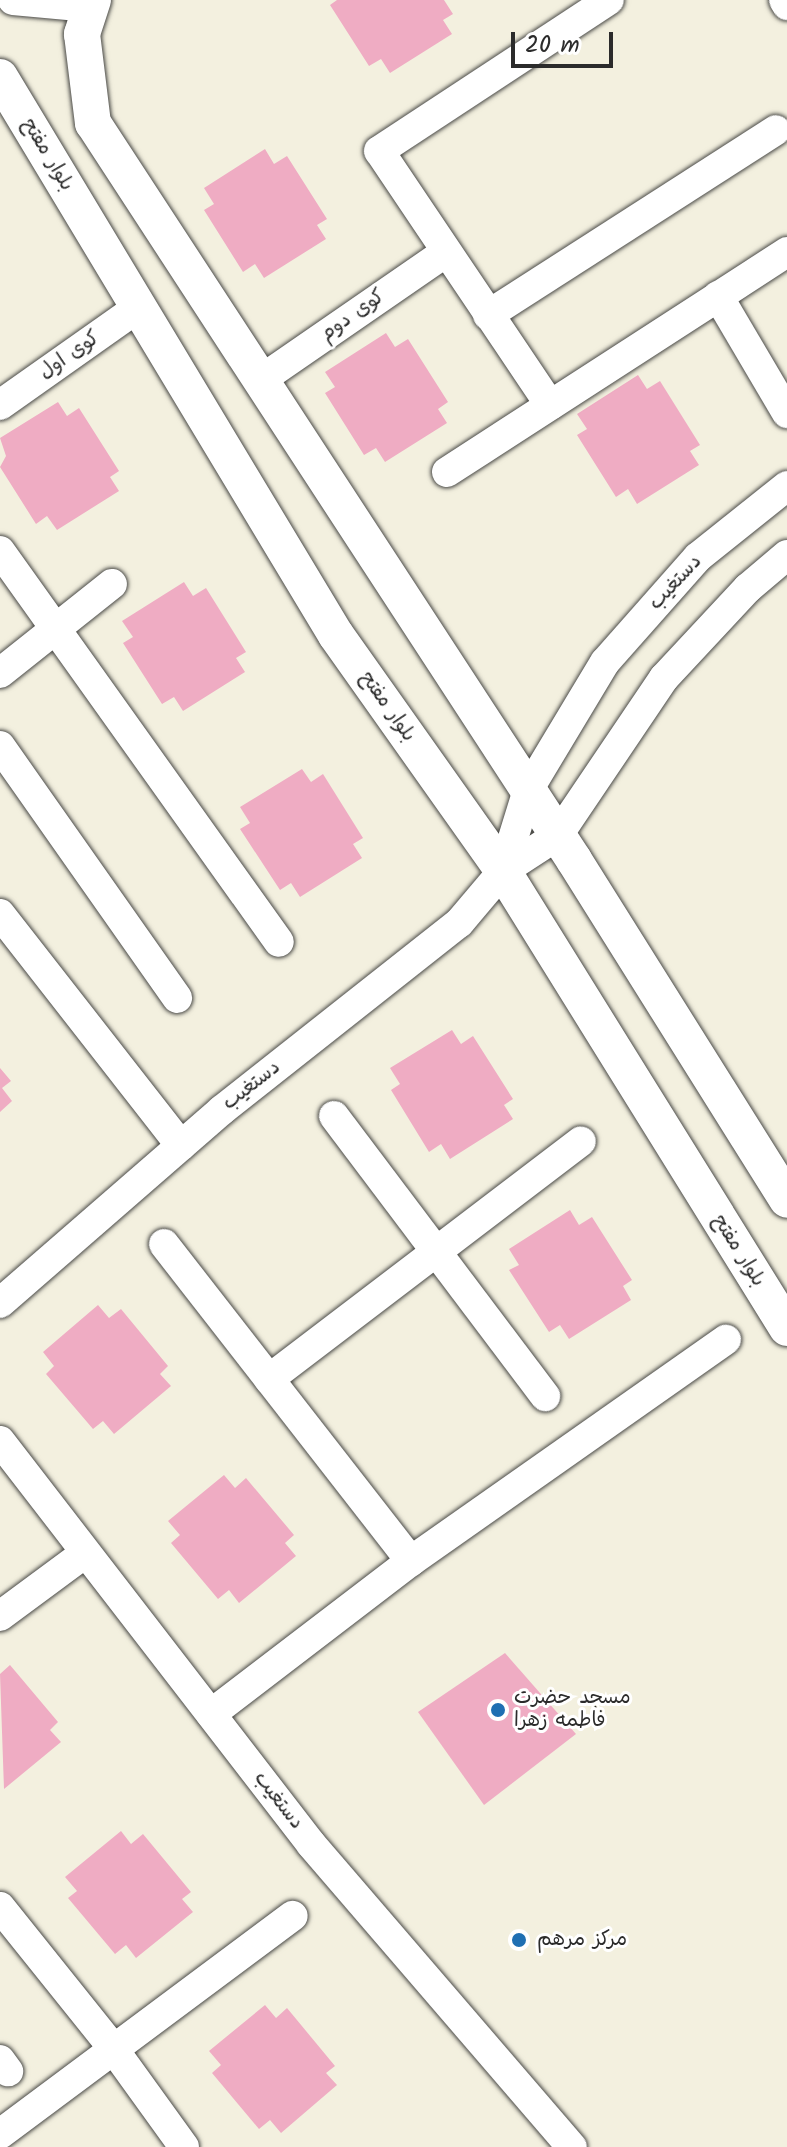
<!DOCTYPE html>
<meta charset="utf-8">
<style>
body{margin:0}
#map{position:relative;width:787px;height:2147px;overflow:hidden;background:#f3f0df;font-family:Kalam,"Playpen Sans Arabic",sans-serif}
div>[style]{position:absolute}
.building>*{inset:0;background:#efacc3}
.roads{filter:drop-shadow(0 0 2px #494946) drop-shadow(0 0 2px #494946)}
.minor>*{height:30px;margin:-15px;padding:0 15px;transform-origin:15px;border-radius:15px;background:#fff}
.tertiary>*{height:36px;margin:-18px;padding:0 18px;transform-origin:18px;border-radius:18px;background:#fff}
.dots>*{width:22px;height:22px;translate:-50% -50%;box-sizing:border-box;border:4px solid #fff;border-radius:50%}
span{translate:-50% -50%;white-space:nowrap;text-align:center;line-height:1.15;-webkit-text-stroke:6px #fff;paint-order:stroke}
.street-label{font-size:20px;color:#2b2b2b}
.poi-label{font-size:20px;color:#2b2b2b}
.left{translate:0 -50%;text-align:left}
.scale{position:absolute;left:511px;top:32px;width:102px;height:36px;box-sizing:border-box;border:4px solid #2b2b2b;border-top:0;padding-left:10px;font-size:24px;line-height:28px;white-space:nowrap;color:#2b2b2b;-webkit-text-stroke:6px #fff;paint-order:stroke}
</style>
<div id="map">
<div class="building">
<i style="clip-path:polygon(337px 0,444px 0,453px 14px,443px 20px,452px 34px,390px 73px,381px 59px,369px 66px,330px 5px)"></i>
<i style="clip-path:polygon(265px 149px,274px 164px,287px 156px,327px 219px,317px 225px,326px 239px,264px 278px,255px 264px,243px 272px,204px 210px,214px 204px,204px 188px)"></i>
<i style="clip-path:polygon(386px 333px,395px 347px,408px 339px,448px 402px,438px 409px,447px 423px,385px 462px,376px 448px,364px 455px,325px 393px,335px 387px,325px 372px)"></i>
<i style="clip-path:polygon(638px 375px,647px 389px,660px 381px,700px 445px,690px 451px,699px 465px,637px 504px,628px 489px,616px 497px,577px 435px,587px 429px,577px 414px)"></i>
<i style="clip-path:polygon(58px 402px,67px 416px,79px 408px,119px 471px,110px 477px,119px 491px,57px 530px,47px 516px,36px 524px,0 467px,6px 456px,0 438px)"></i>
<i style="clip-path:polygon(184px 582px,193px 596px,206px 588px,246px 652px,236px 658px,245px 672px,183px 711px,174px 697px,162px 704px,123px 643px,133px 637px,122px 621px)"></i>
<i style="clip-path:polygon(302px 769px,311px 782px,323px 774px,363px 838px,353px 844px,362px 858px,300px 897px,291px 883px,280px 890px,240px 829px,250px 823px,240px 807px)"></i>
<i style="clip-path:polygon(452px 1030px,461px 1044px,473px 1036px,513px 1099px,504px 1105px,513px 1119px,450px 1159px,441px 1144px,429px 1152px,391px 1090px,400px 1084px,390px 1068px)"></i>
<i style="clip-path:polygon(0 1068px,11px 1081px,2px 1088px,12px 1101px,0 1112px)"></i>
<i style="clip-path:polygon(570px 1210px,579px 1225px,592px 1217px,632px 1280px,623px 1286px,631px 1300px,569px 1339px,560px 1325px,549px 1332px,509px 1270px,519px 1265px,509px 1249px)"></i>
<i style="clip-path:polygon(98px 1305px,109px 1318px,121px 1309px,168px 1366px,160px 1374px,171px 1386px,114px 1434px,103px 1421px,93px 1429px,46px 1374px,54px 1366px,43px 1352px)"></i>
<i style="clip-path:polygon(224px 1475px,235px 1488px,246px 1478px,294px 1535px,285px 1543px,296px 1556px,239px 1603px,229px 1590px,218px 1599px,171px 1543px,180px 1535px,168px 1521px)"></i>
<i style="clip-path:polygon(505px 1653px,576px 1734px,484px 1805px,418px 1712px)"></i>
<i style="clip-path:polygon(10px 1665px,58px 1722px,50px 1730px,61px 1742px,4px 1789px,0 1674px)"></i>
<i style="clip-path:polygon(121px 1831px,131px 1844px,143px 1834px,191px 1892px,182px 1899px,193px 1912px,136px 1958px,126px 1945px,115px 1954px,68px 1898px,77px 1891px,65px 1877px)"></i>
<i style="clip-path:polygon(265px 2005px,276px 2018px,287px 2008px,335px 2066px,326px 2073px,337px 2085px,281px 2133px,270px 2120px,259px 2129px,212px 2073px,221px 2065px,209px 2051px)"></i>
</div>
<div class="roads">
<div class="minor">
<i style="left:13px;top:0;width:77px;rotate:5.2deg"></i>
<i style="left:784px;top:0;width:6px;rotate:59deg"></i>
<i style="left:718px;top:296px;width:136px;rotate:59.5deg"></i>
<i style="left:488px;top:315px;width:342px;rotate:-32.7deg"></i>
<i style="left:259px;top:381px;width:227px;rotate:-34.6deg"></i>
<i style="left:0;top:405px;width:170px;rotate:-35.2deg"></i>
<i style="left:550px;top:405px;width:306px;rotate:-123.9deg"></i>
<i style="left:379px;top:151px;width:275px;rotate:-33.3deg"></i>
<i style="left:447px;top:472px;width:405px;rotate:-32.9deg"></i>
<i style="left:787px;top:486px;width:114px;rotate:141.4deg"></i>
<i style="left:698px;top:557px;width:140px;rotate:131.5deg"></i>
<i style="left:605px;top:662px;width:149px;rotate:121deg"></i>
<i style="left:528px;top:790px;width:85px;rotate:107.2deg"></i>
<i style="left:503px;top:871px;width:66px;rotate:-33.2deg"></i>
<i style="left:558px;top:835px;width:189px;rotate:-56deg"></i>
<i style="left:664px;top:678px;width:123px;rotate:-47deg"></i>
<i style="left:748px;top:588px;width:51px;rotate:-40.2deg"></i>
<i style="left:0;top:551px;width:480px;rotate:54.5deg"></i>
<i style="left:0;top:673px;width:143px;rotate:-38.5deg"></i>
<i style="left:0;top:746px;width:308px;rotate:54.9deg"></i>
<i style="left:0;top:914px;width:294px;rotate:52deg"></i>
<i style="left:334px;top:1116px;width:351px;rotate:53deg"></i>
<i style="left:164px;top:1244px;width:402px;rotate:52.1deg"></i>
<i style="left:0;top:1303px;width:294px;rotate:-41deg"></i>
<i style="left:222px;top:1110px;width:302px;rotate:-38.3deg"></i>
<i style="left:459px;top:923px;width:68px;rotate:-49.8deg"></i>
<i style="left:269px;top:1379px;width:392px;rotate:-37.3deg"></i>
<i style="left:0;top:1441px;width:509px;rotate:52.34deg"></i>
<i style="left:311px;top:1844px;width:400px;rotate:49.3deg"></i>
<i style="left:0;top:1616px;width:106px;rotate:-36.5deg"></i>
<i style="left:211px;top:1714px;width:252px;rotate:-37.4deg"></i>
<i style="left:411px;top:1561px;width:385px;rotate:-35.1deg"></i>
<i style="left:0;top:1907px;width:179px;rotate:51.3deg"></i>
<i style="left:112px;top:2047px;width:123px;rotate:54.2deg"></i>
<i style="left:0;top:2060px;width:14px;rotate:54deg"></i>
<i style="left:0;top:2134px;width:365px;rotate:-36.7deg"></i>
</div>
<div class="tertiary">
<i style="left:93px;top:0;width:36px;rotate:108deg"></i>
<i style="left:82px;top:34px;width:90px;rotate:83deg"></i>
<i style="left:93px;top:123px;width:880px;rotate:56.87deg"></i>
<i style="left:574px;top:860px;width:401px;rotate:57.9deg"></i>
<i style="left:0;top:77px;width:651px;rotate:58.95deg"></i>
<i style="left:336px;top:635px;width:289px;rotate:54.7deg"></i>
<i style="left:503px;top:871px;width:538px;rotate:58.14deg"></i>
</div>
</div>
<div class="dots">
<i style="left:498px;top:1710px;background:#1f6fb2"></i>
<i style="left:519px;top:1940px;background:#1f6fb2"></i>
</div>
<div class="street-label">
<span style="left:47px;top:155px;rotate:59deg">بلوار مفتح</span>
<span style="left:353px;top:316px;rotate:-35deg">کوی دوم</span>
<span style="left:70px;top:356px;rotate:-35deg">کوی اول</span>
<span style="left:676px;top:583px;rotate:-47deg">دستغیب</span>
<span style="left:387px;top:707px;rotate:55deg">بلوار مفتح</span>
<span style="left:252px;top:1086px;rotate:-38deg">دستغیب</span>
<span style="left:738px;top:1251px;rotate:58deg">بلوار مفتح</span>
<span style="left:278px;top:1801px;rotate:52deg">دستغیب</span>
</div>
<div class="poi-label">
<span class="left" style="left:514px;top:1710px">مسجد حضرت<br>فاطمه زهرا</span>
<span class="left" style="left:537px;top:1940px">مرکز مرهم</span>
</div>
<div class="scale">20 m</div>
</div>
